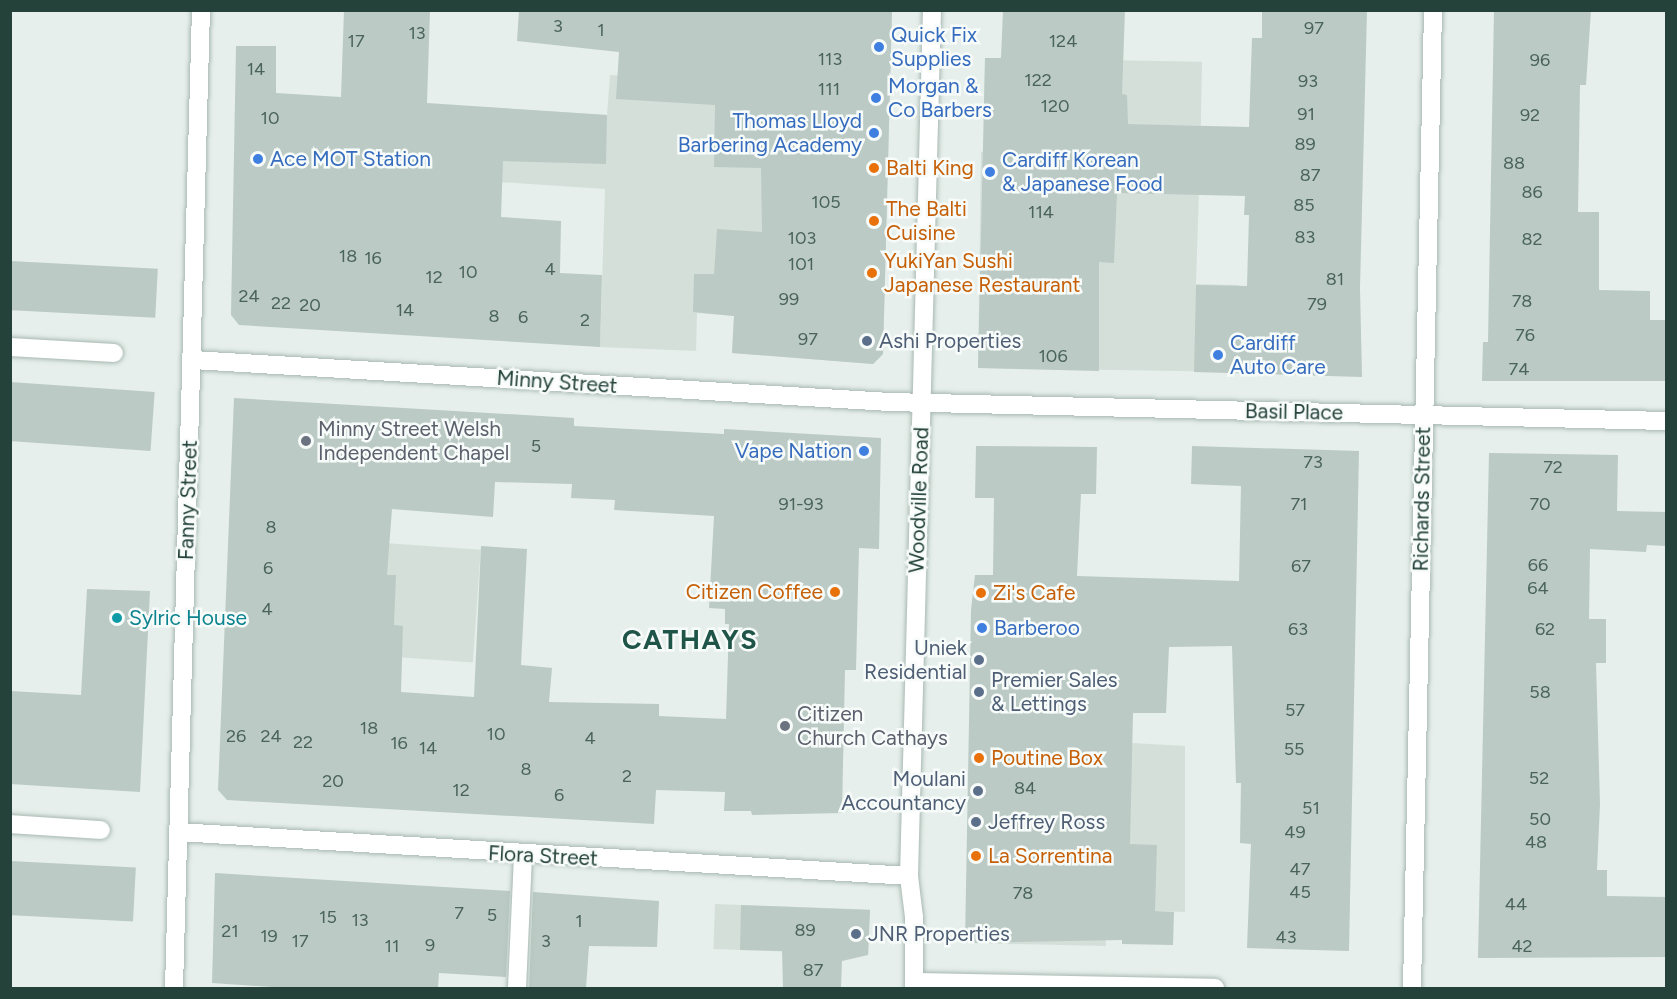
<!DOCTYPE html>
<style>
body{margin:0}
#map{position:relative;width:1677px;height:999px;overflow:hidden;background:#e6efeb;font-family:Figtree,sans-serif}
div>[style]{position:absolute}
.built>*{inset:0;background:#d4dfda;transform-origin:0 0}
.building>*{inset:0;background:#bbcac4;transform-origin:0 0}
.roads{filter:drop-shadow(0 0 2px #a8b8b2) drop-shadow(0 0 2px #a8b8b2)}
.minor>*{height:18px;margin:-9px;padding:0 9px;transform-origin:9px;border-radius:9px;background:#fff}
.dots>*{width:16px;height:16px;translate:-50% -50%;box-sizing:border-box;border:3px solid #f7fbf9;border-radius:50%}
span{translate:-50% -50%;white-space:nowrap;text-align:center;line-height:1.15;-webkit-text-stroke:5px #f7fbf9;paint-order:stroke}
.number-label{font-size:18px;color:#4a645c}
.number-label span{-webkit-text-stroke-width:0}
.shop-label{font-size:21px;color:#366cbe}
.left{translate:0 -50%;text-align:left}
.right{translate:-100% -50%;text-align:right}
.food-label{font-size:21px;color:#c56008}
.service-label{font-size:21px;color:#4e5e75}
.street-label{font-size:21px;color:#24423a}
.worship-label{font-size:21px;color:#5b616d}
.culture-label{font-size:21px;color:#0d838f}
.district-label{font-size:27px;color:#1f5548;font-weight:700;letter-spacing:1.5px}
.frame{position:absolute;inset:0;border:12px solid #24423a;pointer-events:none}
</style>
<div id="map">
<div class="built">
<i style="clip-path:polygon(892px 11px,883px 354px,873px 364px,732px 353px,734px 316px,697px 313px,696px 351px,600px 347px,605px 189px,484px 181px,483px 107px,607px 115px,610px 75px,735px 83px)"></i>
<i style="left:985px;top:58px;width:217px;height:64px;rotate:1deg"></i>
<i style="clip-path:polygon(981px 152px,1200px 160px,1196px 284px,1239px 285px,1236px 339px,1244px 372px,978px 368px)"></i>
<i style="left:371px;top:542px;width:110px;height:113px;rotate:4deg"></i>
<i style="clip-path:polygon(1132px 743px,1185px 746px,1185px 912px,1105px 909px,1106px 946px,965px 943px)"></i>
<i style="left:715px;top:904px;width:155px;height:45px;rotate:2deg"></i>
</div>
<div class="building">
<i style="clip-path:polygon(344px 10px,430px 10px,427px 103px,607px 115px,606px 164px,503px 161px,501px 217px,561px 221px,560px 273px,602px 275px,600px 347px,239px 325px,231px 315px,236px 46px,276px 46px,276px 93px,341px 97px)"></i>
<i style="clip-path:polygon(519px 10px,892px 10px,883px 354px,873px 364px,732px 353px,734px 316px,693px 312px,694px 274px,714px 274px,717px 229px,762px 232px,761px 168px,714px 167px,715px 105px,616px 99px,619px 52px,517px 41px)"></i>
<i style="clip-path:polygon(1003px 10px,1125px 10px,1122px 94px,1127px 95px,1128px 124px,1249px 127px,1252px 38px,1262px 38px,1262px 10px,1367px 10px,1360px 288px,1362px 377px,1194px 372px,1196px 285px,1247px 286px,1249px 215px,1244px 215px,1245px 196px,1117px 193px,1114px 263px,1099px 262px,1099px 371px,978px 368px,985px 58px,1001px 58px)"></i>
<i style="clip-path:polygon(1494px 10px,1591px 10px,1586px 85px,1580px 85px,1578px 212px,1599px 212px,1599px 290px,1650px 291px,1650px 320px,1666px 320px,1666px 381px,1482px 381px,1483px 342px,1488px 342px)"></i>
<i style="left:10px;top:261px;width:148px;height:49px;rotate:3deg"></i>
<i style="left:10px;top:382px;width:145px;height:59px;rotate:4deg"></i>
<i style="clip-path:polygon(evenodd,234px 398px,574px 418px,574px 426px,724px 434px,724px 429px,881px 438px,879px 549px,859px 548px,856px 670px,845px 670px,842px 813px,752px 815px,751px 811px,724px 811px,725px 792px,656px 790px,654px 824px,227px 800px,218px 790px,234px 398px,495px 482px,572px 484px,571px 498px,615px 500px,614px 510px,714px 516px,709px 608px,725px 609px,725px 624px,729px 624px,726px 719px,659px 716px,659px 704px,549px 702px,552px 668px,521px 665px,527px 549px,481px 546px,474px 697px,401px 692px,403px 626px,394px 625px,396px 575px,387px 575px,392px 509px,493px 517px,495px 482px)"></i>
<i style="clip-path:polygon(976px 446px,1097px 447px,1096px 494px,1081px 494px,1077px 576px,1239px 581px,1241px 486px,1191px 484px,1192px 446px,1359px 451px,1349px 951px,1247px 948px,1251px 844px,1240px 843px,1241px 783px,1236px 783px,1232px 646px,1169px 647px,1166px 713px,1133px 713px,1130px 844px,1157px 845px,1155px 911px,1174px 912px,1173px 945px,1122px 944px,1122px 940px,965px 943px,971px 610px,975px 575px,993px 575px,994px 498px,975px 498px)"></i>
<i style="clip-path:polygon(1489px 453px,1618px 455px,1617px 511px,1666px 512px,1666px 546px,1647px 545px,1646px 552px,1590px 549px,1589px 619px,1606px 619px,1606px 663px,1596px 663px,1600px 804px,1597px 870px,1607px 870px,1607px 896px,1666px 897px,1666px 957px,1478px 958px)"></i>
<i style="clip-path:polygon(87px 589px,150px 591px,140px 792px,10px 784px,10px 691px,81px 695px)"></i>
<i style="left:10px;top:861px;width:126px;height:54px;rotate:3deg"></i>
<i style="clip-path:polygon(215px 873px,510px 891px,506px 977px,439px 973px,438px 988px,287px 988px,212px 983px)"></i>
<i style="clip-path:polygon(533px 892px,659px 901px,657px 947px,589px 946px,586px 988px,529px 988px)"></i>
<i style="clip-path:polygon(741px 905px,870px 910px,868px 955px,842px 961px,841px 988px,783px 988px,782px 951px,740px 950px)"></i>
</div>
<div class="roads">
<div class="minor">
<i style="left:10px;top:347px;width:104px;rotate:3.3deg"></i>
<i style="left:193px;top:360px;width:697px;rotate:3.45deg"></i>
<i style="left:889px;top:402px;width:777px;rotate:1.4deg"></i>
<i style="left:10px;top:824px;width:91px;rotate:3.8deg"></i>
<i style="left:178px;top:832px;width:732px;rotate:3.44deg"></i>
<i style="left:914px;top:982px;width:301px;rotate:1.1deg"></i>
<i style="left:174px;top:988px;width:978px;rotate:-88.42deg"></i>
<i style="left:517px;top:988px;width:133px;rotate:-87.4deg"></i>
<i style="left:914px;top:988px;width:71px;rotate:-90deg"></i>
<i style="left:914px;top:917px;width:41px;rotate:-97deg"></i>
<i style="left:909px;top:876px;width:866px;rotate:-88.48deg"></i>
<i style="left:1412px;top:988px;width:978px;rotate:-88.77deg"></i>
</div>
</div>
<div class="dots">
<i style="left:879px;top:47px;background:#3f7fe0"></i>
<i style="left:876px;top:98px;background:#3f7fe0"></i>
<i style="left:874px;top:133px;background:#3f7fe0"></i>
<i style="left:258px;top:159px;background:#3f7fe0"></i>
<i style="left:874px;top:168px;background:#e8710a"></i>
<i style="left:990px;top:172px;background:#3f7fe0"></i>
<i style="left:874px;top:221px;background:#e8710a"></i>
<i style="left:872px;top:273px;background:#e8710a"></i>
<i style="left:867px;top:341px;background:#5c6f8a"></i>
<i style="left:1218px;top:355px;background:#3f7fe0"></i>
<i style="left:306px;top:441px;background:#6b7280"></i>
<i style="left:864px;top:451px;background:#3f7fe0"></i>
<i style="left:835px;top:592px;background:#e8710a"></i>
<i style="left:981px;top:593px;background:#e8710a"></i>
<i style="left:117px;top:618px;background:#0f9aa8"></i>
<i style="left:982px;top:628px;background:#3f7fe0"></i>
<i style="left:979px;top:660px;background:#5c6f8a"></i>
<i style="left:979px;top:692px;background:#5c6f8a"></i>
<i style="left:785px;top:726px;background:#6b7280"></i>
<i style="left:979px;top:758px;background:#e8710a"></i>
<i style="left:978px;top:791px;background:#5c6f8a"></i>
<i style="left:976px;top:822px;background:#5c6f8a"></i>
<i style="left:976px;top:856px;background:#e8710a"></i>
<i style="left:856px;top:934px;background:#5c6f8a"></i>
</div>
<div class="number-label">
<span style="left:558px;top:26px">3</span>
<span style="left:1314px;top:28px">97</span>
<span style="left:601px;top:30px">1</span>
<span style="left:417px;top:33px">13</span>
<span style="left:356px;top:41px">17</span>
<span style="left:1063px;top:41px">124</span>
<span style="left:830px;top:59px">113</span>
<span style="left:1540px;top:60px">96</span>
<span style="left:256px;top:69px">14</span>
<span style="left:1038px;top:80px">122</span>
<span style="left:1308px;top:81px">93</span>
<span style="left:829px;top:89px">111</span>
<span style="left:1055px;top:106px">120</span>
<span style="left:1306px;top:114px">91</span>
<span style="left:1530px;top:115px">92</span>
<span style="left:270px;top:118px">10</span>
<span style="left:1305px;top:144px">89</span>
<span style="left:1514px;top:163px">88</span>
<span style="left:1310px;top:175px">87</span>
<span style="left:1532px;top:192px">86</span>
<span style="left:826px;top:202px">105</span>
<span style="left:1304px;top:205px">85</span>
<span style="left:1041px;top:212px">114</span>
<span style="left:1305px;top:237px">83</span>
<span style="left:802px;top:238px">103</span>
<span style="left:1532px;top:239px">82</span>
<span style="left:348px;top:256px">18</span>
<span style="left:373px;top:258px">16</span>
<span style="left:801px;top:264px">101</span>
<span style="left:550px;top:269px">4</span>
<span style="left:468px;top:272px">10</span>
<span style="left:434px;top:277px">12</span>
<span style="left:1335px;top:279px">81</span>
<span style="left:249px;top:296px">24</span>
<span style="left:789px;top:299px">99</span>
<span style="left:1522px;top:301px">78</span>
<span style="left:281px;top:303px">22</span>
<span style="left:1317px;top:304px">79</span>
<span style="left:310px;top:305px">20</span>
<span style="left:405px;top:310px">14</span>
<span style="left:494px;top:316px">8</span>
<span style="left:523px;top:317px">6</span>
<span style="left:585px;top:320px">2</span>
<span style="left:1525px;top:335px">76</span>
<span style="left:808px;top:339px">97</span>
<span style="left:1053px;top:356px">106</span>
<span style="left:1519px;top:369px">74</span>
<span style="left:536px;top:446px">5</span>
<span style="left:1313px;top:462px">73</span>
<span style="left:1553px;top:467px">72</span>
<span style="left:801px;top:504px">91-93</span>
<span style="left:1299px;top:504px">71</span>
<span style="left:1540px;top:504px">70</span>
<span style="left:271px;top:527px">8</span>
<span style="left:1538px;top:565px">66</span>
<span style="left:1301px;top:566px">67</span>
<span style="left:268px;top:568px">6</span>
<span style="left:1538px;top:588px">64</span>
<span style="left:267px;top:609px">4</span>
<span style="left:1298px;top:629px">63</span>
<span style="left:1545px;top:629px">62</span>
<span style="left:1540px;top:692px">58</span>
<span style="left:1295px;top:710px">57</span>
<span style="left:369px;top:728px">18</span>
<span style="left:496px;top:734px">10</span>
<span style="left:236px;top:736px">26</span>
<span style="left:271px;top:736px">24</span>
<span style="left:590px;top:738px">4</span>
<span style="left:303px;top:742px">22</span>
<span style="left:399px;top:743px">16</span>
<span style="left:428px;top:748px">14</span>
<span style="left:1294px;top:749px">55</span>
<span style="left:526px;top:769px">8</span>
<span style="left:627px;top:776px">2</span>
<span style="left:1539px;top:778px">52</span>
<span style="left:333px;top:781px">20</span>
<span style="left:1025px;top:788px">84</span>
<span style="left:461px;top:790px">12</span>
<span style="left:559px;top:795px">6</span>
<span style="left:1311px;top:808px">51</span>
<span style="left:1540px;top:819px">50</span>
<span style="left:1295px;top:832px">49</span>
<span style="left:1536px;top:842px">48</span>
<span style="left:1300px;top:869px">47</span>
<span style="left:1300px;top:892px">45</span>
<span style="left:1023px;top:893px">78</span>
<span style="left:1516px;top:904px">44</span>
<span style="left:459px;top:913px">7</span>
<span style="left:492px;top:915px">5</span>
<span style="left:328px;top:917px">15</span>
<span style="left:360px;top:920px">13</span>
<span style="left:579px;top:921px">1</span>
<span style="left:805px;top:930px">89</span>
<span style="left:230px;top:931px">21</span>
<span style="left:269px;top:936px">19</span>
<span style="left:1286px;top:937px">43</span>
<span style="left:300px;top:941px">17</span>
<span style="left:546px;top:941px">3</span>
<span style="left:430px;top:945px">9</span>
<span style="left:392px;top:946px">11</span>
<span style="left:1522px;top:946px">42</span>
<span style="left:813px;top:970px">87</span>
</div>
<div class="shop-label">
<span class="left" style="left:891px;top:47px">Quick Fix<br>Supplies</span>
<span class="left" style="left:888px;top:98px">Morgan &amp;<br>Co Barbers</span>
<span class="right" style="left:862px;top:133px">Thomas Lloyd<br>Barbering Academy</span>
<span class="left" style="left:270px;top:159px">Ace MOT Station</span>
<span class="left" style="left:1002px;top:172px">Cardiff Korean<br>&amp; Japanese Food</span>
<span class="left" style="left:1230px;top:355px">Cardiff<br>Auto Care</span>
<span class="right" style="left:852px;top:451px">Vape Nation</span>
<span class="left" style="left:994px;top:628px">Barberoo</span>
</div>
<div class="food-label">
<span class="left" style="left:886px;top:168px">Balti King</span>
<span class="left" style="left:886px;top:221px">The Balti<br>Cuisine</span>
<span class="left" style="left:884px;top:273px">YukiYan Sushi<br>Japanese Restaurant</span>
<span class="right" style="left:823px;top:592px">Citizen Coffee</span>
<span class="left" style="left:993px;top:593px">Zi's Cafe</span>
<span class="left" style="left:991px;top:758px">Poutine Box</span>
<span class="left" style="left:988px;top:856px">La Sorrentina</span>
</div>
<div class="service-label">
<span class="left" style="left:879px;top:341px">Ashi Properties</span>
<span class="right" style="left:967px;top:660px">Uniek<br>Residential</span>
<span class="left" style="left:991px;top:692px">Premier Sales<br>&amp; Lettings</span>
<span class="right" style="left:966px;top:791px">Moulani<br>Accountancy</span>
<span class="left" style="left:988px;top:822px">Jeffrey Ross</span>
<span class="left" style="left:868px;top:934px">JNR Properties</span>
</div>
<div class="street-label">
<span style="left:557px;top:382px;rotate:4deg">Minny Street</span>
<span style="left:1294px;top:412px;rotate:1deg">Basil Place</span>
<span style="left:1422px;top:499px;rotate:-89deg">Richards Street</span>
<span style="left:188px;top:500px;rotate:-88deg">Fanny Street</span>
<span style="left:919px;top:500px;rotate:-88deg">Woodville Road</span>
<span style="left:543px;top:856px;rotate:3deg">Flora Street</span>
</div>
<div class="worship-label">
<span class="left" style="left:318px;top:441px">Minny Street Welsh<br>Independent Chapel</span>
<span class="left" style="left:797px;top:726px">Citizen<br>Church Cathays</span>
</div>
<div class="culture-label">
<span class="left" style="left:129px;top:618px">Sylric House</span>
</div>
<div class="district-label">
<span style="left:690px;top:640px">CATHAYS</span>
</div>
<div class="frame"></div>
</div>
